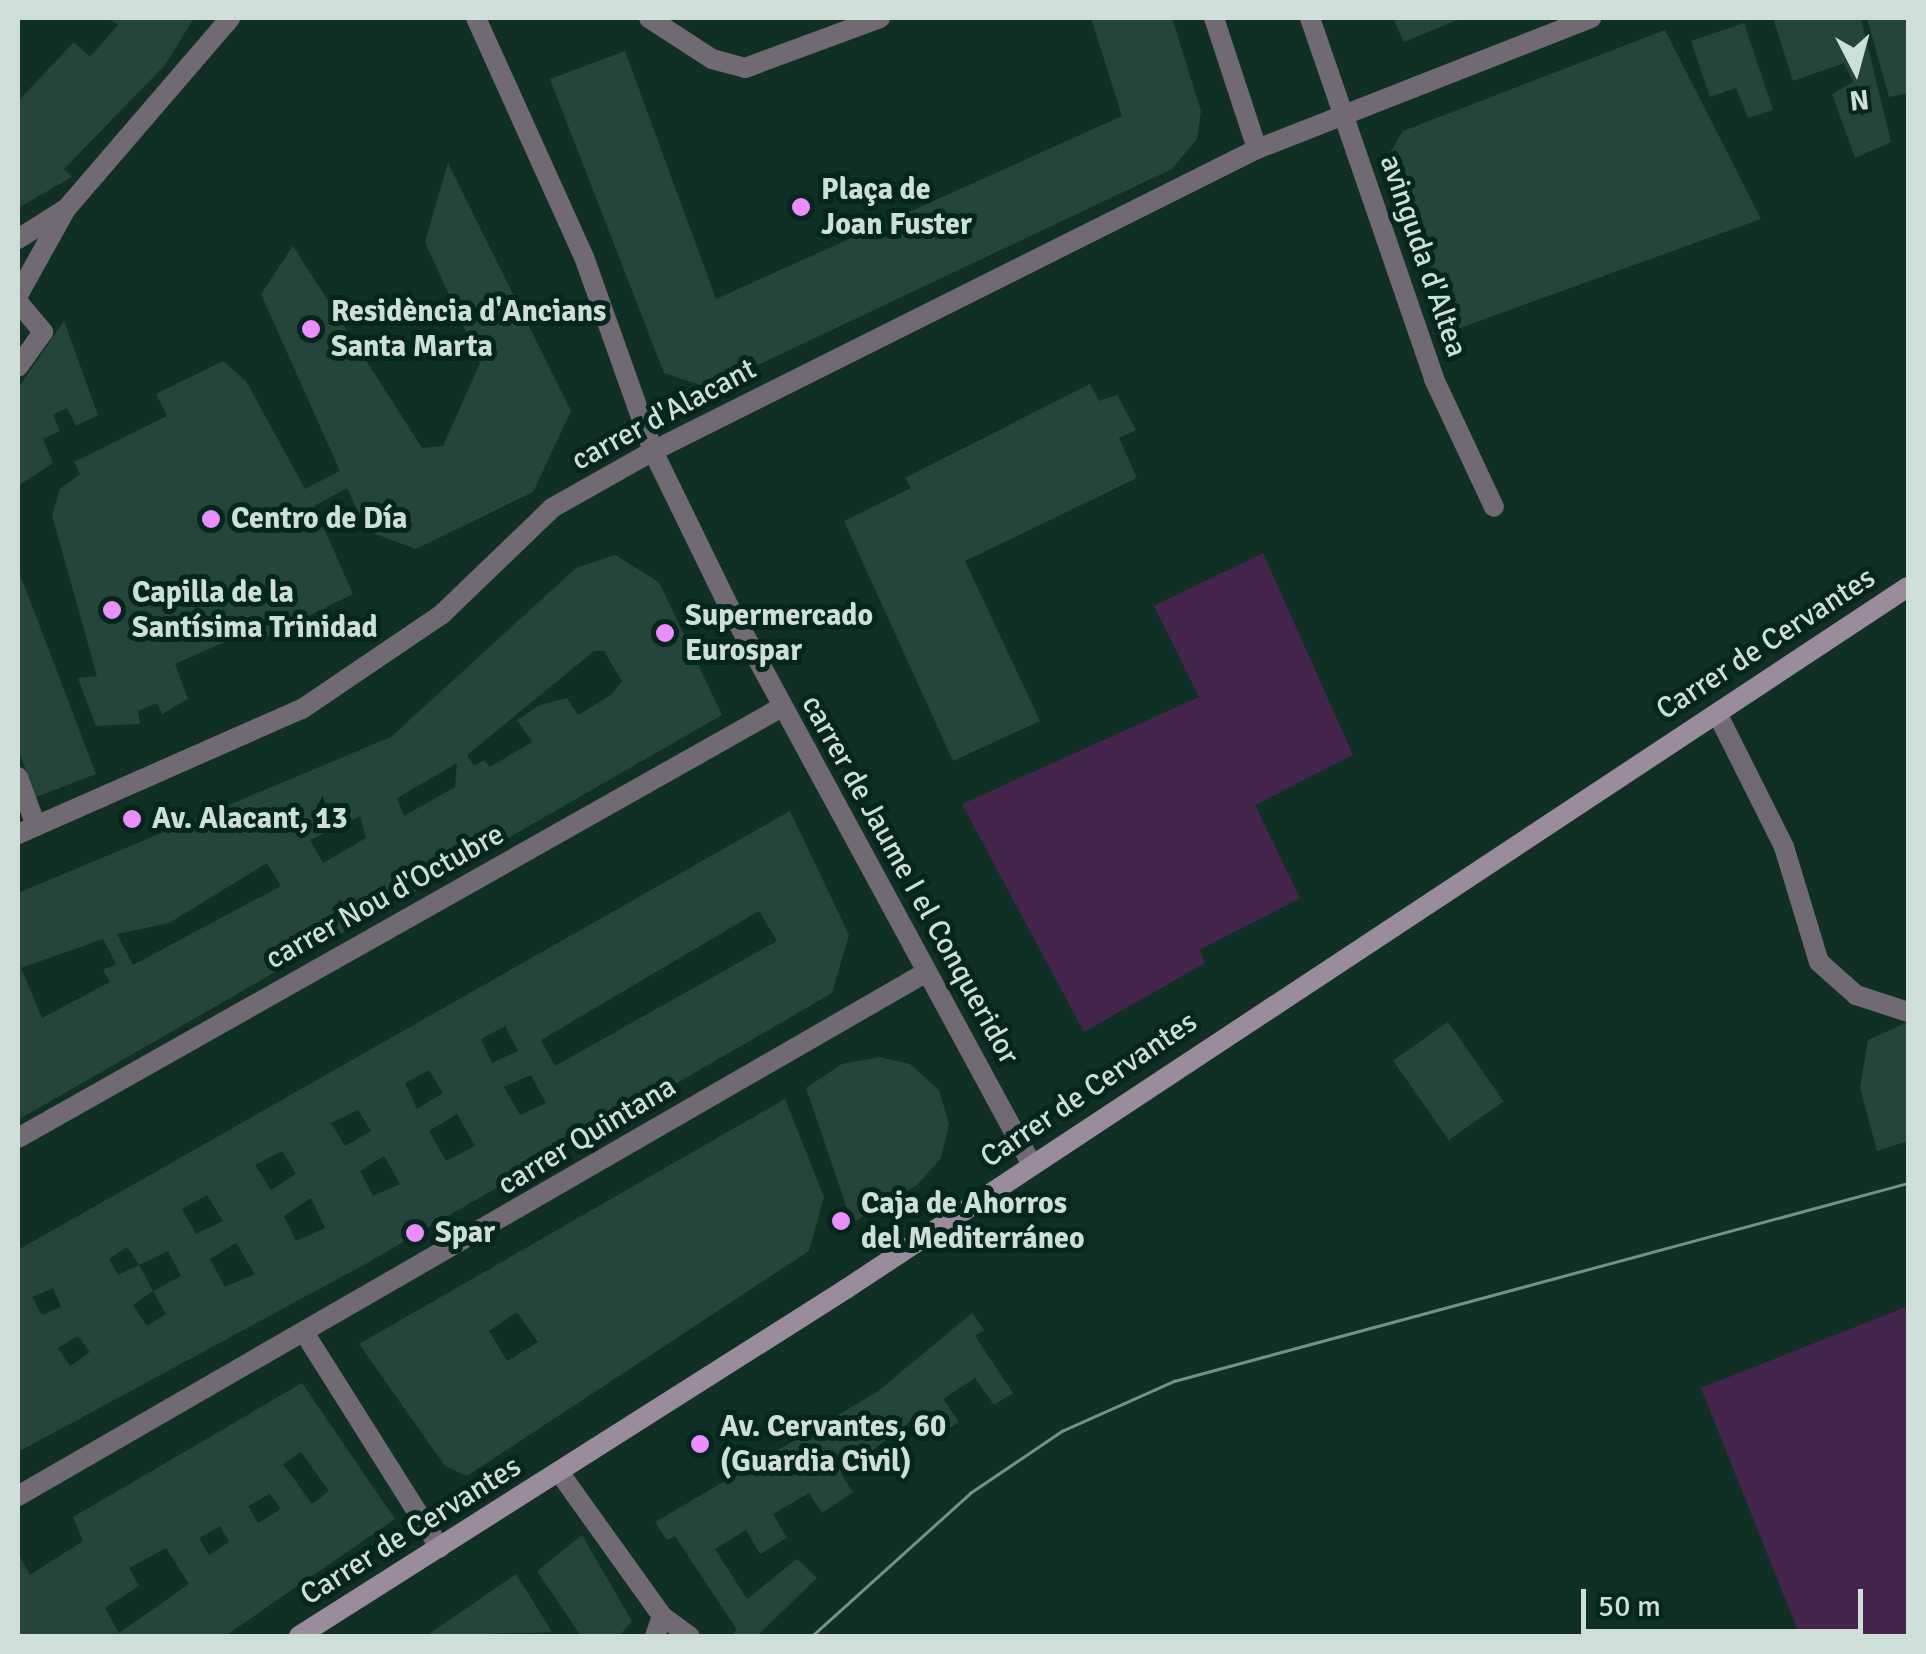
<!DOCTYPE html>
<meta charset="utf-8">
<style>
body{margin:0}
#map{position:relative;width:1926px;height:1654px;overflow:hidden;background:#103026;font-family:Signika,sans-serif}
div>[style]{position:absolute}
.green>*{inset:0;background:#44254b}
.building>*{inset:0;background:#25453b;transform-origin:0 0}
.street>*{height:20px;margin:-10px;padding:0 10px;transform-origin:10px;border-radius:10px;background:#716973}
.secondary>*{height:20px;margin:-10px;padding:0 10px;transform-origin:10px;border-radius:10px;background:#9a8c9d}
.tram>*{height:2.5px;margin:-1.25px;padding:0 1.25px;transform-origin:1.25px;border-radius:1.25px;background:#778f87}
.dots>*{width:28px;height:28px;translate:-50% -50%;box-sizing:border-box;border:5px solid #05261d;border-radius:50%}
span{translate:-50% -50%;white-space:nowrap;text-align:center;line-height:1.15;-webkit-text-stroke:10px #05261d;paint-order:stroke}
.poi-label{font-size:30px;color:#cddfd8;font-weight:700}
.left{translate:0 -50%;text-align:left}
.street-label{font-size:30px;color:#cddfd8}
.frame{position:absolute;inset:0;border:20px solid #cddfd8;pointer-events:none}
.north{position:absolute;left:1806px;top:20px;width:100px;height:100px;-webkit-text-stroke:8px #05261d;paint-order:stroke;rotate:174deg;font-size:28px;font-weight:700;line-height:40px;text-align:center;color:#cddfd8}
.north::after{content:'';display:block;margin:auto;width:35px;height:45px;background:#cddfd8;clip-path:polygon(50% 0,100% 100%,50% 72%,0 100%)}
.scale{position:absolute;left:1581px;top:1589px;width:282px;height:45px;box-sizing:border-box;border:5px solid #cddfd8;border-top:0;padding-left:12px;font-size:30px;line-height:35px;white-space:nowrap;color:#cddfd8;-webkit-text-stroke:8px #05261d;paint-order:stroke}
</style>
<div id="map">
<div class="green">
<i style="clip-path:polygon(1263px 553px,1353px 755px,1255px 805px,1300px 898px,1199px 950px,1205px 963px,1084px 1032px,962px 804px,1199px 697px,1154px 606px)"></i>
<i style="clip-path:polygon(1908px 1306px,1908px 1636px,1800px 1636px,1701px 1388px)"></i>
</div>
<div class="building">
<i style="clip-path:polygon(109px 18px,194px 18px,165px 65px,64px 169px,72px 177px,18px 208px,18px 101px,74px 42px,90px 57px,118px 25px)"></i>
<i style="clip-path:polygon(1091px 18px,1172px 18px,1201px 111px,1197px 139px,1172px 169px,726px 380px,703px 386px,664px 373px,550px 79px,625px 51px,716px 299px,1122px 116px)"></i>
<i style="clip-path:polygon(1393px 18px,1462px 18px,1404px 42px)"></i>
<i style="clip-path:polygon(1773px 18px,1861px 18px,1891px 142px,1855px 158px,1832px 94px,1853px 82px,1844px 63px,1793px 81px)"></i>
<i style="clip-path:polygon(1867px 18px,1908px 18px,1908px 93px,1889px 97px)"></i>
<i style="clip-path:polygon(1744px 23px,1773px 110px,1748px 118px,1736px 88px,1710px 97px,1691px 41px)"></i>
<i style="clip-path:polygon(1665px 30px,1761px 219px,1449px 332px,1391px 151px,1403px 131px)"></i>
<i style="clip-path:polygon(448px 163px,571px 411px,533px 492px,416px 549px,367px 531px,347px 488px,314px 506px,353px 594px,260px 640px,254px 629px,175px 664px,188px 699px,162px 714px,157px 703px,138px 711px,140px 724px,96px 726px,78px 678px,97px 676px,52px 515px,60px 489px,80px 474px,74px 462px,167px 416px,156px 394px,223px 361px,246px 381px,305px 489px,340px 471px,261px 294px,293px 246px,422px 448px,443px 446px,480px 363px,425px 242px)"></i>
<i style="clip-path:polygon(64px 321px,98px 415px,76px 426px,67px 408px,53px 415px,60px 431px,43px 439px,53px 463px,18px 486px,18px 388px)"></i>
<i style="clip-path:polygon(1090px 384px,1099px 401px,1117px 395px,1136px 430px,1119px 438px,1137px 478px,965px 561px,1040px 721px,953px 761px,844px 521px,911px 488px,905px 478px)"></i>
<i style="clip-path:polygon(evenodd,615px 555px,659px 582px,722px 715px,18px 1120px,18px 893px,391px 737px,576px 568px,615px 555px,594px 651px,604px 651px,622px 681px,611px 695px,578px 715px,567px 698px,540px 705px,517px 720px,532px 742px,490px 767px,484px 760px,474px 766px,467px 755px,594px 651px,615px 555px,457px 763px,455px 787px,404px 816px,397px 798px,457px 763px,615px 555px,360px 816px,366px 838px,323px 863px,310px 840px,360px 816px,615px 555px,267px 863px,281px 886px,133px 965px,117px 934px,169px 923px,267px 863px,615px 555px,103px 939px,116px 964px,103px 970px,110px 982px,42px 1018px,21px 968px,103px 939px)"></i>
<i style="clip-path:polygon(18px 569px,96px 774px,36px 797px,18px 749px)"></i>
<i style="clip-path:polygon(evenodd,790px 811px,849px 935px,832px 993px,369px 1262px,18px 1452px,18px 1250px,790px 811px,759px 911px,777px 941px,555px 1066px,541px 1040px,759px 911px,790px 811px,505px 1026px,518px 1051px,492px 1063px,481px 1039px,505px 1026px,790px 811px,429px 1070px,443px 1093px,417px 1109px,405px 1083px,429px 1070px,790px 811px,531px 1075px,546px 1103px,520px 1115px,504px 1087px,531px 1075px,790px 811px,358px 1110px,371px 1131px,345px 1146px,331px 1123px,358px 1110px,790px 811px,457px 1114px,475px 1146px,446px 1161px,429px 1131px,457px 1114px,790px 811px,282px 1151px,296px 1174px,271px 1190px,255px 1165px,282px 1151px,790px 811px,384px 1156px,400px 1184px,373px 1196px,360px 1171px,384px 1156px,790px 811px,207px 1195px,223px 1221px,196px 1234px,182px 1209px,207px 1195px,790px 811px,311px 1198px,325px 1228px,296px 1241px,284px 1216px,311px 1198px,790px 811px,236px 1243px,255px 1274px,225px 1287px,210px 1259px,236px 1243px,790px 811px,127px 1247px,139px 1265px,118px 1275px,109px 1259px,127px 1247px,790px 811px,168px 1251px,181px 1276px,153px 1291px,166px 1314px,147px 1326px,133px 1305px,153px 1291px,139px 1265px,168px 1251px,790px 811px,53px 1288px,61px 1307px,42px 1315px,32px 1297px,53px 1288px,790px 811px,78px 1336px,90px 1352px,70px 1366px,58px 1348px,78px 1336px)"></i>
<i style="left:1448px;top:1022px;width:97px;height:67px;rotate:55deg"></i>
<i style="clip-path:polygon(1908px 1022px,1908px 1141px,1877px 1151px,1860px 1088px,1868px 1040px)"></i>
<i style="clip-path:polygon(880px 1057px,910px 1064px,939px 1090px,949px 1124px,941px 1158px,917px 1185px,852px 1223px,806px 1088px,842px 1064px)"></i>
<i style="clip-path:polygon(evenodd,785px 1099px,824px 1197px,809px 1251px,467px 1476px,445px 1466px,359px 1344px,785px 1099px,517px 1312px,538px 1342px,507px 1361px,489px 1331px,517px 1312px)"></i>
<i style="clip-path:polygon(972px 1313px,984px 1330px,975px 1336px,1013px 1393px,994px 1405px,975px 1378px,943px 1399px,959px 1422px,931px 1440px,916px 1417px,841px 1474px,853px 1492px,822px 1513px,809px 1493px,773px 1514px,787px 1538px,760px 1554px,746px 1530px,715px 1549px,747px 1599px,797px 1559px,817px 1578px,757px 1636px,729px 1636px,737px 1630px,675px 1536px,667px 1540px,655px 1522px,877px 1392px)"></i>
<i style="clip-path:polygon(evenodd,302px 1383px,395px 1519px,225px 1636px,18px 1636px,18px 1553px,30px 1575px,83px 1541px,73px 1517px,302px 1383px,301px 1452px,329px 1491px,312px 1504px,283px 1464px,301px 1452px,302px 1383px,270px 1494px,281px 1509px,258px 1523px,248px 1506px,270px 1494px,302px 1383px,220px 1526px,229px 1542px,209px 1555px,199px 1538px,220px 1526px,302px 1383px,166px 1548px,189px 1584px,119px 1633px,105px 1608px,139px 1586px,129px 1568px,166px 1548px)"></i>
<i style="clip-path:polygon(582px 1535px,632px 1621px,619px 1636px,581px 1636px,537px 1571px)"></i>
<i style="clip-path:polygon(516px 1574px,552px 1632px,426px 1636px,436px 1629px)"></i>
</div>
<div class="street">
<i style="left:476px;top:18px;width:262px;rotate:65.7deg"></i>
<i style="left:584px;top:257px;width:206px;rotate:70.4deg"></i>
<i style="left:653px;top:451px;width:167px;rotate:64deg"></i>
<i style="left:726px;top:601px;width:642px;rotate:61.52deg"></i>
<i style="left:649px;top:18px;width:75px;rotate:33.1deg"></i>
<i style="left:712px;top:59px;width:34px;rotate:15deg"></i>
<i style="left:745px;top:68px;width:144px;rotate:-20.3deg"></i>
<i style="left:1214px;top:18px;width:138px;rotate:71.8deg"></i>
<i style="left:1310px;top:18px;width:382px;rotate:71deg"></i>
<i style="left:1434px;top:379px;width:141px;rotate:64.9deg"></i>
<i style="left:18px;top:239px;width:54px;rotate:-32.2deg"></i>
<i style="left:18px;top:295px;width:98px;rotate:-60.8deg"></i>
<i style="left:66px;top:209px;width:252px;rotate:-49.3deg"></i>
<i style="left:18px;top:302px;width:39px;rotate:50deg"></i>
<i style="left:43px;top:332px;width:43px;rotate:125.5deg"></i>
<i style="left:1717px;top:713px;width:150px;rotate:63.4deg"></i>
<i style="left:1784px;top:847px;width:120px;rotate:73.1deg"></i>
<i style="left:1819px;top:962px;width:50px;rotate:41.7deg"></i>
<i style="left:1856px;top:995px;width:55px;rotate:18.1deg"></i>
<i style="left:18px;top:777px;width:52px;rotate:69.8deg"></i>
<i style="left:18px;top:834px;width:310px;rotate:-23.8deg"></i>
<i style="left:302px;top:709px;width:168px;rotate:-34.1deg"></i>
<i style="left:441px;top:615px;width:154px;rotate:-43.9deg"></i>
<i style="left:552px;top:508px;width:116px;rotate:-29.4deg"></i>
<i style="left:653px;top:451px;width:675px;rotate:-26.57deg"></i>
<i style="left:1257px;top:149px;width:359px;rotate:-21.4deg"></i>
<i style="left:18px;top:1138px;width:877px;rotate:-29.43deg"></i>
<i style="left:307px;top:1337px;width:249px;rotate:57.8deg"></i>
<i style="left:559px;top:1472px;width:177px;rotate:54.4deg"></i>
<i style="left:662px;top:1616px;width:21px;rotate:109deg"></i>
<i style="left:18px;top:1496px;width:1047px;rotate:-29.97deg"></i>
<i style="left:662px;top:1616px;width:34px;rotate:36deg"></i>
</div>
<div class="secondary">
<i style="left:299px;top:1636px;width:648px;rotate:-32.39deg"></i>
<i style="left:846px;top:1289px;width:1273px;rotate:-33.47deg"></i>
</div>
<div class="tram">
<i style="left:812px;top:1636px;width:213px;rotate:-42.1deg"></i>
<i style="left:970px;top:1493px;width:111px;rotate:-34deg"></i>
<i style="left:1062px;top:1431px;width:123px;rotate:-24.1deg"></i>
<i style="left:1174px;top:1381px;width:760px;rotate:-15.1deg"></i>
</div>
<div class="dots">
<i style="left:801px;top:207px;background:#ea8dfd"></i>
<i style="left:311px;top:329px;background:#ea8dfd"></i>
<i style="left:211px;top:519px;background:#ea8dfd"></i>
<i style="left:112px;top:610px;background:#ea8dfd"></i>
<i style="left:665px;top:633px;background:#ea8dfd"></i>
<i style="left:132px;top:819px;background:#ea8dfd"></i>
<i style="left:841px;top:1221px;background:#ea8dfd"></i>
<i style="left:415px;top:1233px;background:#ea8dfd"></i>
<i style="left:700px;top:1444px;background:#ea8dfd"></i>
</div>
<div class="poi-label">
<span class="left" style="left:821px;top:207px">Plaça de<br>Joan Fuster</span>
<span class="left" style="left:331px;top:329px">Residència d'Ancians<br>Santa Marta</span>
<span class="left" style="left:231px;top:519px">Centro de Día</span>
<span class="left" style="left:132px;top:610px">Capilla de la<br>Santísima Trinidad</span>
<span class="left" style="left:685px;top:633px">Supermercado<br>Eurospar</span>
<span class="left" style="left:152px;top:819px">Av. Alacant, 13</span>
<span class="left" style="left:861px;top:1221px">Caja de Ahorros<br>del Mediterráneo</span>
<span class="left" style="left:435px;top:1233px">Spar</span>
<span class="left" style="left:720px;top:1444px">Av. Cervantes, 60<br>(Guardia Civil)</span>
</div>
<div class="street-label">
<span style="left:1423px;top:256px;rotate:71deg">avinguda d'Altea</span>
<span style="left:664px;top:415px;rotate:-28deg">carrer d'Alacant</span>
<span style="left:1766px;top:644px;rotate:-33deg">Carrer de Cervantes</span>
<span style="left:910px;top:880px;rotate:61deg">carrer de Jaume I el Conqueridor</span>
<span style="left:385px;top:897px;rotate:-29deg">carrer Nou d'Octubre</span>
<span style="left:1089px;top:1090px;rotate:-34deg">Carrer de Cervantes</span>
<span style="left:587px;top:1136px;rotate:-31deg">carrer Quintana</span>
<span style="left:411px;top:1531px;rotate:-32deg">Carrer de Cervantes</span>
</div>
<div class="frame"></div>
<div class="north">N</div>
<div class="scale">50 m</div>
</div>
